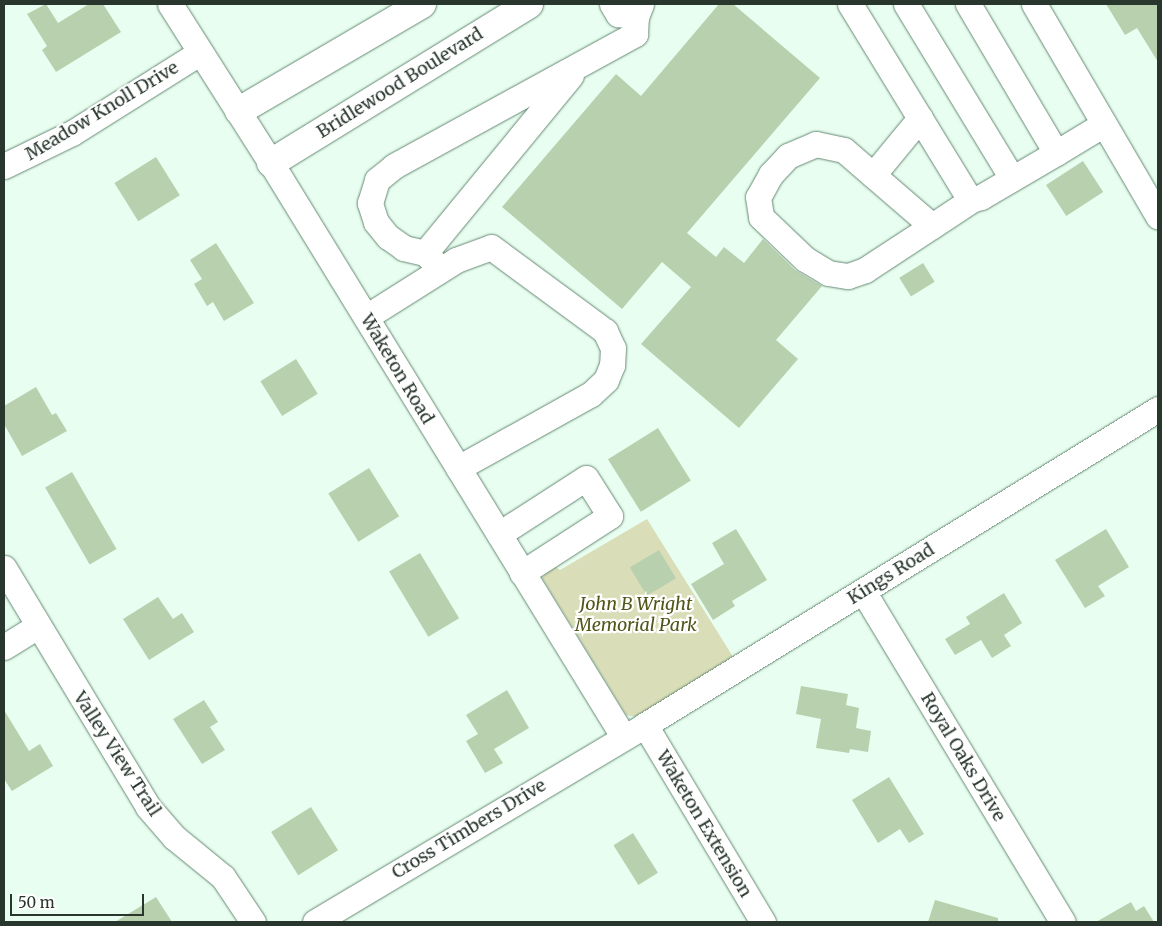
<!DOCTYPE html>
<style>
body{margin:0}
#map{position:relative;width:1162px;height:926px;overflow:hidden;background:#e8fef0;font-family:Merriweather,serif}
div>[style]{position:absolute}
.green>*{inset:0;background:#d9deb9}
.building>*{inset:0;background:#b8d0ae;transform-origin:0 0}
.roads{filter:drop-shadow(0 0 1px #668874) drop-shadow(0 0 1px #668874)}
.minor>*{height:25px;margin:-12.5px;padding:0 12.5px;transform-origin:12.5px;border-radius:12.5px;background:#fff}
.major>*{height:28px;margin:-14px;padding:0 14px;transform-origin:14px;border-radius:14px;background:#fff}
span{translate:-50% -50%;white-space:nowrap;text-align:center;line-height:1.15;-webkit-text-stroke:4.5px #fff;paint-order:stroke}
.street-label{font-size:18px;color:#28362d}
.park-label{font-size:18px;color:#515618;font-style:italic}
.frame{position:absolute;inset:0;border:5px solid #28362d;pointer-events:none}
.scale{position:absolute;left:10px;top:894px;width:134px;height:22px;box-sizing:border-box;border:2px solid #28362d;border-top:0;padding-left:6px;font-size:15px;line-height:18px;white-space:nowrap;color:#28362d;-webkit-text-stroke:4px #fff;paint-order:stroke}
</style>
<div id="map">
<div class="green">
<i style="clip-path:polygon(647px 519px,735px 660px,637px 717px,630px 716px,626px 715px,542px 578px,552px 564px,560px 570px)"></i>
</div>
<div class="building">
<i style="clip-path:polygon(46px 4px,58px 23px,89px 4px,103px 4px,121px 32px,56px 72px,42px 50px,47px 46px,27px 14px)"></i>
<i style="clip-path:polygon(719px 4px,733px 4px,820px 78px,687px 233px,716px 257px,724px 247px,744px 263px,763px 239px,795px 270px,822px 286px,776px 340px,798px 359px,739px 428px,641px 344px,691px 287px,662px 262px,622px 309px,502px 207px,616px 74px,641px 96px)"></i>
<i style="clip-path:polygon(1106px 4px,1158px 4px,1158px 62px,1137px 28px,1125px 35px)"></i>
<i style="left:156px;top:157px;width:45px;height:49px;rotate:58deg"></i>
<i style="left:1083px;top:161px;width:37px;height:44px;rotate:57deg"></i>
<i style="clip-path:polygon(216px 243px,254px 303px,224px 321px,213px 302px,207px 306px,194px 284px,202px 279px,190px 260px)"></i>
<i style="left:923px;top:263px;width:22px;height:28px;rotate:58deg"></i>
<i style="left:296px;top:359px;width:41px;height:42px;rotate:58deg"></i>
<i style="clip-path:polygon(36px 387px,52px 415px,56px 413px,67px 431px,22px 456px,4px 424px,4px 406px)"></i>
<i style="left:658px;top:428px;width:62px;height:59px;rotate:58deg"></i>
<i style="left:369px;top:468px;width:57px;height:48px;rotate:58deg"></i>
<i style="left:72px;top:472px;width:89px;height:31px;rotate:60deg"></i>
<i style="clip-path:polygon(736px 529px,767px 580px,732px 601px,735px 606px,713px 620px,691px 584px,724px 564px,712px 543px)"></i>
<i style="clip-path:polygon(1106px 529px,1129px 567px,1098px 586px,1105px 596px,1085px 608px,1055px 560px)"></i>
<i style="left:659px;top:550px;width:33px;height:34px;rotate:59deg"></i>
<i style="left:420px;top:553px;width:76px;height:36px;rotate:59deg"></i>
<i style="clip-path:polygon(1004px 593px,1022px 623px,1004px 635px,1011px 646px,992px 658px,981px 640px,955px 655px,945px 639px,970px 624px,966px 617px)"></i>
<i style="clip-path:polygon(158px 597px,173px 619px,182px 613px,194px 632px,149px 660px,123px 619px)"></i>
<i style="clip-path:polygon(801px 686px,848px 694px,846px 705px,859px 708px,856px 728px,871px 731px,868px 752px,850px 749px,849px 753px,816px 748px,821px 719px,796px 714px)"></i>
<i style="clip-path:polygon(507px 690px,529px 728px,494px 749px,503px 763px,485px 773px,466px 741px,478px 734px,466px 715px)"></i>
<i style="clip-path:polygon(204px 700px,218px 722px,210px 727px,225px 750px,202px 764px,173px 719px)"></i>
<i style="clip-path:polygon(4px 710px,29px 751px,40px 744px,53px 766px,12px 791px,4px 779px)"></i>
<i style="clip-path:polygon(889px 777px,924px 834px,909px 843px,900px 829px,878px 843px,852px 800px)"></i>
<i style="left:311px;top:807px;width:51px;height:47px;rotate:58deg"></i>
<i style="left:633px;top:833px;width:47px;height:23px;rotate:58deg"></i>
<i style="clip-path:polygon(156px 897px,172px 922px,115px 922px)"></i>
<i style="clip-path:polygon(935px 900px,998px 918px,998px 922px,928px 922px)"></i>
<i style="clip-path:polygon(1131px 902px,1136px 911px,1144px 906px,1154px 922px,1096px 922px)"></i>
</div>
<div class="roads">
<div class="minor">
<i style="left:170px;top:4px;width:188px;rotate:57.6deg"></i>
<i style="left:271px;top:163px;width:672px;rotate:58.44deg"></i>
<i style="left:612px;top:4px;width:12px;rotate:59deg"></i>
<i style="left:618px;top:14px;width:18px;rotate:9deg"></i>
<i style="left:850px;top:4px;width:224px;rotate:58.5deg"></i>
<i style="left:967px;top:195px;width:7px;rotate:34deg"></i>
<i style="left:973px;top:199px;width:8px;rotate:-14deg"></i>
<i style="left:981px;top:197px;width:87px;rotate:-30.4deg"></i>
<i style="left:906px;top:4px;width:204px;rotate:58.7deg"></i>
<i style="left:968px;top:4px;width:173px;rotate:59.4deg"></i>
<i style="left:1056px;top:153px;width:56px;rotate:-31.1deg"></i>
<i style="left:1034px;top:4px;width:246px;rotate:59.7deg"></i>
<i style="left:4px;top:166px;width:76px;rotate:-25.9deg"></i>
<i style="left:72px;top:133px;width:150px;rotate:-32.2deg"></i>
<i style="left:873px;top:175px;width:74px;rotate:-50.5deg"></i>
<i style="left:932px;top:226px;width:116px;rotate:-139.2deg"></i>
<i style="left:844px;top:150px;width:29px;rotate:-168deg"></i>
<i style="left:816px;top:144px;width:30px;rotate:157deg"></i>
<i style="left:788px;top:156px;width:25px;rotate:133deg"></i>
<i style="left:771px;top:174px;width:26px;rotate:119deg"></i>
<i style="left:758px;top:197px;width:20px;rotate:81deg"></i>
<i style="left:761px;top:217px;width:61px;rotate:43.7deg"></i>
<i style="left:805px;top:259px;width:27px;rotate:31deg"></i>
<i style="left:828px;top:273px;width:20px;rotate:9deg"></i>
<i style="left:848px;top:276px;width:18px;rotate:-19deg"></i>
<i style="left:865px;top:270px;width:80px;rotate:-33.3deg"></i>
<i style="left:932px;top:226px;width:49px;rotate:-33.4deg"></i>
<i style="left:425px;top:253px;width:230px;rotate:-50.6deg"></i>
<i style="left:441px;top:269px;width:23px;rotate:-135deg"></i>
<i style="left:425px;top:253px;width:22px;rotate:-167deg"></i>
<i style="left:404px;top:248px;width:19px;rotate:-145deg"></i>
<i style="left:388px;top:237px;width:19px;rotate:-129deg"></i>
<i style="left:376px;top:222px;width:20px;rotate:-108deg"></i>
<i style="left:370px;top:203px;width:24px;rotate:-73deg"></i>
<i style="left:377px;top:180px;width:22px;rotate:-39deg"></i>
<i style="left:394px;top:166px;width:275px;rotate:-28.7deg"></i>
<i style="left:635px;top:34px;width:17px;rotate:-87deg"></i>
<i style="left:636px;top:17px;width:14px;rotate:-69deg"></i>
<i style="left:366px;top:317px;width:107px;rotate:-32.3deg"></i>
<i style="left:456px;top:260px;width:37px;rotate:-20deg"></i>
<i style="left:491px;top:247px;width:142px;rotate:36.4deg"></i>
<i style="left:605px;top:331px;width:19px;rotate:65deg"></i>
<i style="left:613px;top:348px;width:17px;rotate:93deg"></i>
<i style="left:612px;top:365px;width:16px;rotate:112deg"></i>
<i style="left:606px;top:380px;width:21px;rotate:137deg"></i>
<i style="left:591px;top:394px;width:152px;rotate:150.9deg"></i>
<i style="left:499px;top:534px;width:103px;rotate:-32.8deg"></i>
<i style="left:586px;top:478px;width:45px;rotate:57.7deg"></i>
<i style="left:610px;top:516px;width:105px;rotate:147.1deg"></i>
<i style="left:4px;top:568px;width:279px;rotate:58.9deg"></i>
<i style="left:148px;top:807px;width:40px;rotate:49deg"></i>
<i style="left:174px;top:837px;width:63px;rotate:39.2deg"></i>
<i style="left:223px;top:877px;width:54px;rotate:56.3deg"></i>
<i style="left:863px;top:591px;width:387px;rotate:58.9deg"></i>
<i style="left:4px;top:647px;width:40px;rotate:-32deg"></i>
<i style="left:645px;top:725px;width:230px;rotate:59.1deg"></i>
<i style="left:315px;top:922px;width:384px;rotate:-30.8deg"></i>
<i style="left:645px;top:725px;width:603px;rotate:-31.63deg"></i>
</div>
<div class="major">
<i style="left:239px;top:111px;width:212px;rotate:-30.3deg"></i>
<i style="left:271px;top:163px;width:303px;rotate:-31.6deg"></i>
</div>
</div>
<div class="street-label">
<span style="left:400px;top:83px;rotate:-32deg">Bridlewood Boulevard</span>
<span style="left:102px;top:111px;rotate:-31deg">Meadow Knoll Drive</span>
<span style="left:397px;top:369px;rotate:59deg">Waketon Road</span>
<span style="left:891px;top:574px;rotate:-32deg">Kings Road</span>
<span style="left:117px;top:754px;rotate:57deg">Valley View Trail</span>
<span style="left:963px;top:757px;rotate:59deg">Royal Oaks Drive</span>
<span style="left:704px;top:824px;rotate:59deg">Waketon Extension</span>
<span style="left:469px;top:829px;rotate:-31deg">Cross Timbers Drive</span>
</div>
<div class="park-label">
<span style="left:636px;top:615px">John B Wright<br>Memorial Park</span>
</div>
<div class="frame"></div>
<div class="scale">50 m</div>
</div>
